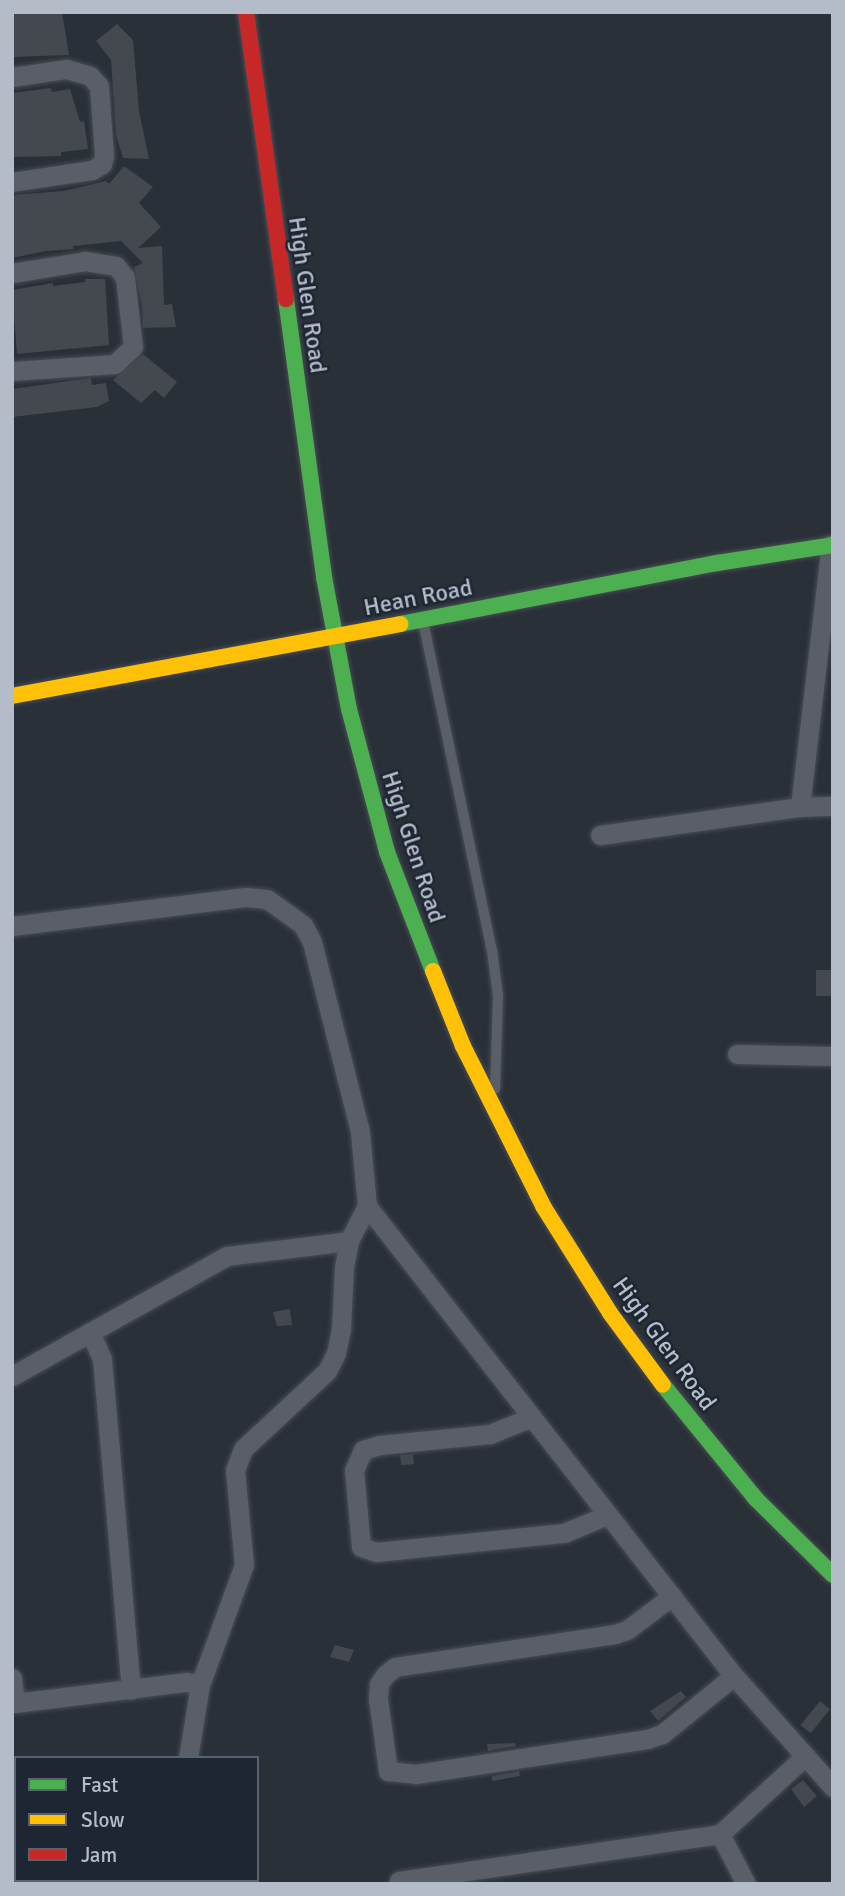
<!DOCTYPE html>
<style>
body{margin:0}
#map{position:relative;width:845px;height:1896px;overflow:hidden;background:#2a3038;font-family:Signika,sans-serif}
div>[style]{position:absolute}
.building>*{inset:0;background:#444950;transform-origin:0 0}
.roads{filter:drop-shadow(0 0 2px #484c53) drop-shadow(0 0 2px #484c53)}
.lane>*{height:10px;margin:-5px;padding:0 5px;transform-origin:5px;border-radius:5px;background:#5a5e66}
.street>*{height:19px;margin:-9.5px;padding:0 9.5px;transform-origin:9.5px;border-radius:9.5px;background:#5a5e66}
.fast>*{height:16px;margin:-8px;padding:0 8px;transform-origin:8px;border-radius:8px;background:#4caf50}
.slow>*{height:16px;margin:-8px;padding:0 8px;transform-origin:8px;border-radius:8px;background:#ffc107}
.jam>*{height:16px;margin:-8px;padding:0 8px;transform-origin:8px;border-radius:8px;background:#c62828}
span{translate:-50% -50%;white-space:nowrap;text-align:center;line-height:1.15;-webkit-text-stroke:5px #1d2633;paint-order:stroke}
.street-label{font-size:24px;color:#b4bcc9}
.frame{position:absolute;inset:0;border:14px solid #b4bcc9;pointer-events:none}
.legend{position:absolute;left:14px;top:1756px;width:245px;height:126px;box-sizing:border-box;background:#1d2633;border:2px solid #59626f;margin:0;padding:9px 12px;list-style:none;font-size:21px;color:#b4bcc9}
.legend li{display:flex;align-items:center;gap:14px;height:35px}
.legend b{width:35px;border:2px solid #59626f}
</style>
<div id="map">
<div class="building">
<i style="clip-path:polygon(12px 12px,62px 12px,69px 55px,12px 57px)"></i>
<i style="clip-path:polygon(117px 24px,133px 40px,139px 111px,149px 159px,123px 158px,116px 135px,111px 60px,96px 41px)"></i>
<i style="clip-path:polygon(51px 88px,52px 92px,70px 89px,80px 122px,84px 121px,88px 149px,61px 152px,61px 156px,12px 157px,12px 93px)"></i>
<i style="clip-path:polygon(124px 166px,153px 187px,139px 203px,161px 227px,138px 248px,162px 246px,164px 305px,172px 304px,176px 327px,143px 328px,142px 306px,134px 267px,143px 263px,121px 241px,73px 246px,74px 249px,46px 251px,12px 258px,12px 195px,64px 191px,106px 181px,109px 184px)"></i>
<i style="clip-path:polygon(85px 279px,105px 279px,109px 345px,17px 354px,12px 290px,53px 283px,53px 286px,85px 282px)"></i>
<i style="clip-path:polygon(143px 354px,177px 382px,164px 398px,155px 390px,141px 403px,113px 380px)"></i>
<i style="clip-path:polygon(91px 378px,92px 385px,106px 383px,109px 401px,97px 407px,12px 417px,12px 389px)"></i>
<i style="left:833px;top:970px;width:26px;height:17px;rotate:90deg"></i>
<i style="clip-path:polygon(290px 1309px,292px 1325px,277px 1326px,273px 1312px)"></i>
<i style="left:413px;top:1454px;width:10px;height:13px;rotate:84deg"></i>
<i style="clip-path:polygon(335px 1645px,354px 1650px,349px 1662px,330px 1657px)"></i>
<i style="clip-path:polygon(681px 1691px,686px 1697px,658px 1721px,650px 1711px)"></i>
<i style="left:820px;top:1701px;width:13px;height:31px;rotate:39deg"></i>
<i style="clip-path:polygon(515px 1743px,516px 1746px,488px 1751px,487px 1744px)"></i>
<i style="left:519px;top:1771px;width:5px;height:28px;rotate:79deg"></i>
<i style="clip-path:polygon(803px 1780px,817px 1796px,804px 1807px,791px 1789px)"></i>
</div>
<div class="roads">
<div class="lane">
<i style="left:423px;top:621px;width:336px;rotate:78.2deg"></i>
<i style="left:492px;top:950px;width:46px;rotate:82.6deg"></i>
<i style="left:498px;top:996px;width:93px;rotate:91.8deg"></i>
</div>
<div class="street">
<i style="left:12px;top:77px;width:55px;rotate:-8.4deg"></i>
<i style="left:66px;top:69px;width:25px;rotate:16deg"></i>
<i style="left:90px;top:76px;width:13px;rotate:48deg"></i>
<i style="left:99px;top:86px;width:70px;rotate:85.9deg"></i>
<i style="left:104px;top:156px;width:8px;rotate:104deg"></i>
<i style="left:102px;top:164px;width:12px;rotate:149deg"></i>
<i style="left:92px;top:170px;width:81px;rotate:171.5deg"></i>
<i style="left:12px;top:273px;width:74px;rotate:-9.3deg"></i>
<i style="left:85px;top:261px;width:31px;rotate:9deg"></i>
<i style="left:116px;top:266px;width:14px;rotate:51deg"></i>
<i style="left:125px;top:277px;width:70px;rotate:83.5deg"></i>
<i style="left:133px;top:347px;width:25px;rotate:137deg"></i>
<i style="left:115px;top:364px;width:103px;rotate:176.1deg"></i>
<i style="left:800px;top:807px;width:264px;rotate:-83.3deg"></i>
<i style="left:600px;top:835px;width:202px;rotate:-8deg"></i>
<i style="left:800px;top:807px;width:33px;rotate:-2deg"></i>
<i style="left:12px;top:926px;width:235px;rotate:-7.1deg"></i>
<i style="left:245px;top:897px;width:22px;rotate:5deg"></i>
<i style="left:267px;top:899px;width:44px;rotate:35.8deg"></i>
<i style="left:303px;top:925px;width:19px;rotate:62deg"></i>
<i style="left:312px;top:942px;width:196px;rotate:75.8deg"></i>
<i style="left:360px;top:1132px;width:74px;rotate:84.6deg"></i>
<i style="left:367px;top:1206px;width:596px;rotate:52.02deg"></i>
<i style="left:734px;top:1676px;width:149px;rotate:48.3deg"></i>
<i style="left:737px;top:1054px;width:96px;rotate:1.2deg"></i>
<i style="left:90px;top:1332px;width:30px;rotate:66deg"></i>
<i style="left:102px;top:1359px;width:332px;rotate:85deg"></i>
<i style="left:12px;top:1376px;width:246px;rotate:-29.2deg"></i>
<i style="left:227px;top:1256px;width:123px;rotate:-7deg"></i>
<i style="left:532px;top:1417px;width:45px;rotate:158deg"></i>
<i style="left:490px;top:1434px;width:111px;rotate:174.3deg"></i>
<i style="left:380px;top:1445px;width:18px;rotate:164deg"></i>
<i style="left:363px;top:1450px;width:22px;rotate:114deg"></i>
<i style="left:354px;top:1470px;width:77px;rotate:84.8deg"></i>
<i style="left:361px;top:1547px;width:16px;rotate:18deg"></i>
<i style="left:376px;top:1552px;width:189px;rotate:-5.8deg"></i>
<i style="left:564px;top:1533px;width:47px;rotate:-22.7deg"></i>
<i style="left:672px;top:1596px;width:56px;rotate:142.9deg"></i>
<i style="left:627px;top:1630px;width:13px;rotate:162deg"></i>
<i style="left:615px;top:1634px;width:222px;rotate:171.5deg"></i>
<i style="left:395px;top:1667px;width:13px;rotate:141deg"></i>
<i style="left:385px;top:1675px;width:11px;rotate:124deg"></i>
<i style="left:379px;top:1684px;width:15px;rotate:94deg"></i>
<i style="left:378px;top:1699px;width:73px;rotate:82.1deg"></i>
<i style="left:388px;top:1771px;width:28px;rotate:6deg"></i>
<i style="left:416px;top:1774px;width:234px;rotate:-8.6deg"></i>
<i style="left:647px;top:1739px;width:16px;rotate:-18deg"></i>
<i style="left:662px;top:1734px;width:92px;rotate:-38.9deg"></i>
<i style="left:12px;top:1678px;width:25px;rotate:83deg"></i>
<i style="left:15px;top:1703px;width:173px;rotate:-7deg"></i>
<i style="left:187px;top:1682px;width:13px;rotate:13deg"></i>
<i style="left:188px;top:1758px;width:74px;rotate:-80.7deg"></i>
<i style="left:200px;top:1685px;width:128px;rotate:-69.9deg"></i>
<i style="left:244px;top:1565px;width:95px;rotate:-95.4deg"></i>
<i style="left:235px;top:1470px;width:22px;rotate:-69deg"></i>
<i style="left:243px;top:1449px;width:115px;rotate:-42.9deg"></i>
<i style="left:327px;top:1371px;width:20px;rotate:-63deg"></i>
<i style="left:336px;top:1353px;width:24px;rotate:-78deg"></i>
<i style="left:341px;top:1330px;width:63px;rotate:-87.3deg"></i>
<i style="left:344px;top:1267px;width:26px;rotate:-79deg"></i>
<i style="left:349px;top:1241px;width:39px;rotate:-63deg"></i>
<i style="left:12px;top:1834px;width:4px;rotate:-14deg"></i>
<i style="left:720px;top:1834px;width:56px;rotate:62.5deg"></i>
<i style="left:195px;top:1880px;width:4px;rotate:90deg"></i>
<i style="left:399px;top:1884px;width:3px;rotate:-90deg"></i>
<i style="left:399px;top:1881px;width:324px;rotate:-8.3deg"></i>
<i style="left:720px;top:1834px;width:115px;rotate:-42.5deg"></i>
</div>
<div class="fast">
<i style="left:286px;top:299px;width:281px;rotate:82.2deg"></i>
<i style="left:324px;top:577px;width:134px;rotate:79.3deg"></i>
<i style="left:349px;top:709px;width:148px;rotate:75.1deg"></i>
<i style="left:387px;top:852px;width:128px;rotate:68.9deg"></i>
<i style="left:400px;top:624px;width:323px;rotate:-10.9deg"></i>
<i style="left:717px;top:563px;width:117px;rotate:-8.8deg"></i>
<i style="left:663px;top:1385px;width:147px;rotate:50.8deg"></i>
<i style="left:756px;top:1499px;width:108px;rotate:44.6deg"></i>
</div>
<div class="slow">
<i style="left:12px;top:696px;width:395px;rotate:-10.5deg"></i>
<i style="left:433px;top:971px;width:81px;rotate:68.2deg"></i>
<i style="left:463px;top:1046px;width:179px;rotate:63.4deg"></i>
<i style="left:543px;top:1206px;width:126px;rotate:57.9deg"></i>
<i style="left:610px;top:1313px;width:89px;rotate:53.6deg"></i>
</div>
<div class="jam">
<i style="left:246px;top:12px;width:290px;rotate:82.1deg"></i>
</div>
</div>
<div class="street-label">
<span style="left:307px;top:295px;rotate:82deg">High Glen Road</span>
<span style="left:418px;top:598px;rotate:-11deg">Hean Road</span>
<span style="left:413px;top:847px;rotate:72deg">High Glen Road</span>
<span style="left:664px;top:1344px;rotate:54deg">High Glen Road</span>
</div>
<div class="frame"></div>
<ul class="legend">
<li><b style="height:9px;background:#4caf50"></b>Fast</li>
<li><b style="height:9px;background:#ffc107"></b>Slow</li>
<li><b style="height:9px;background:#c62828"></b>Jam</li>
</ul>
</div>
